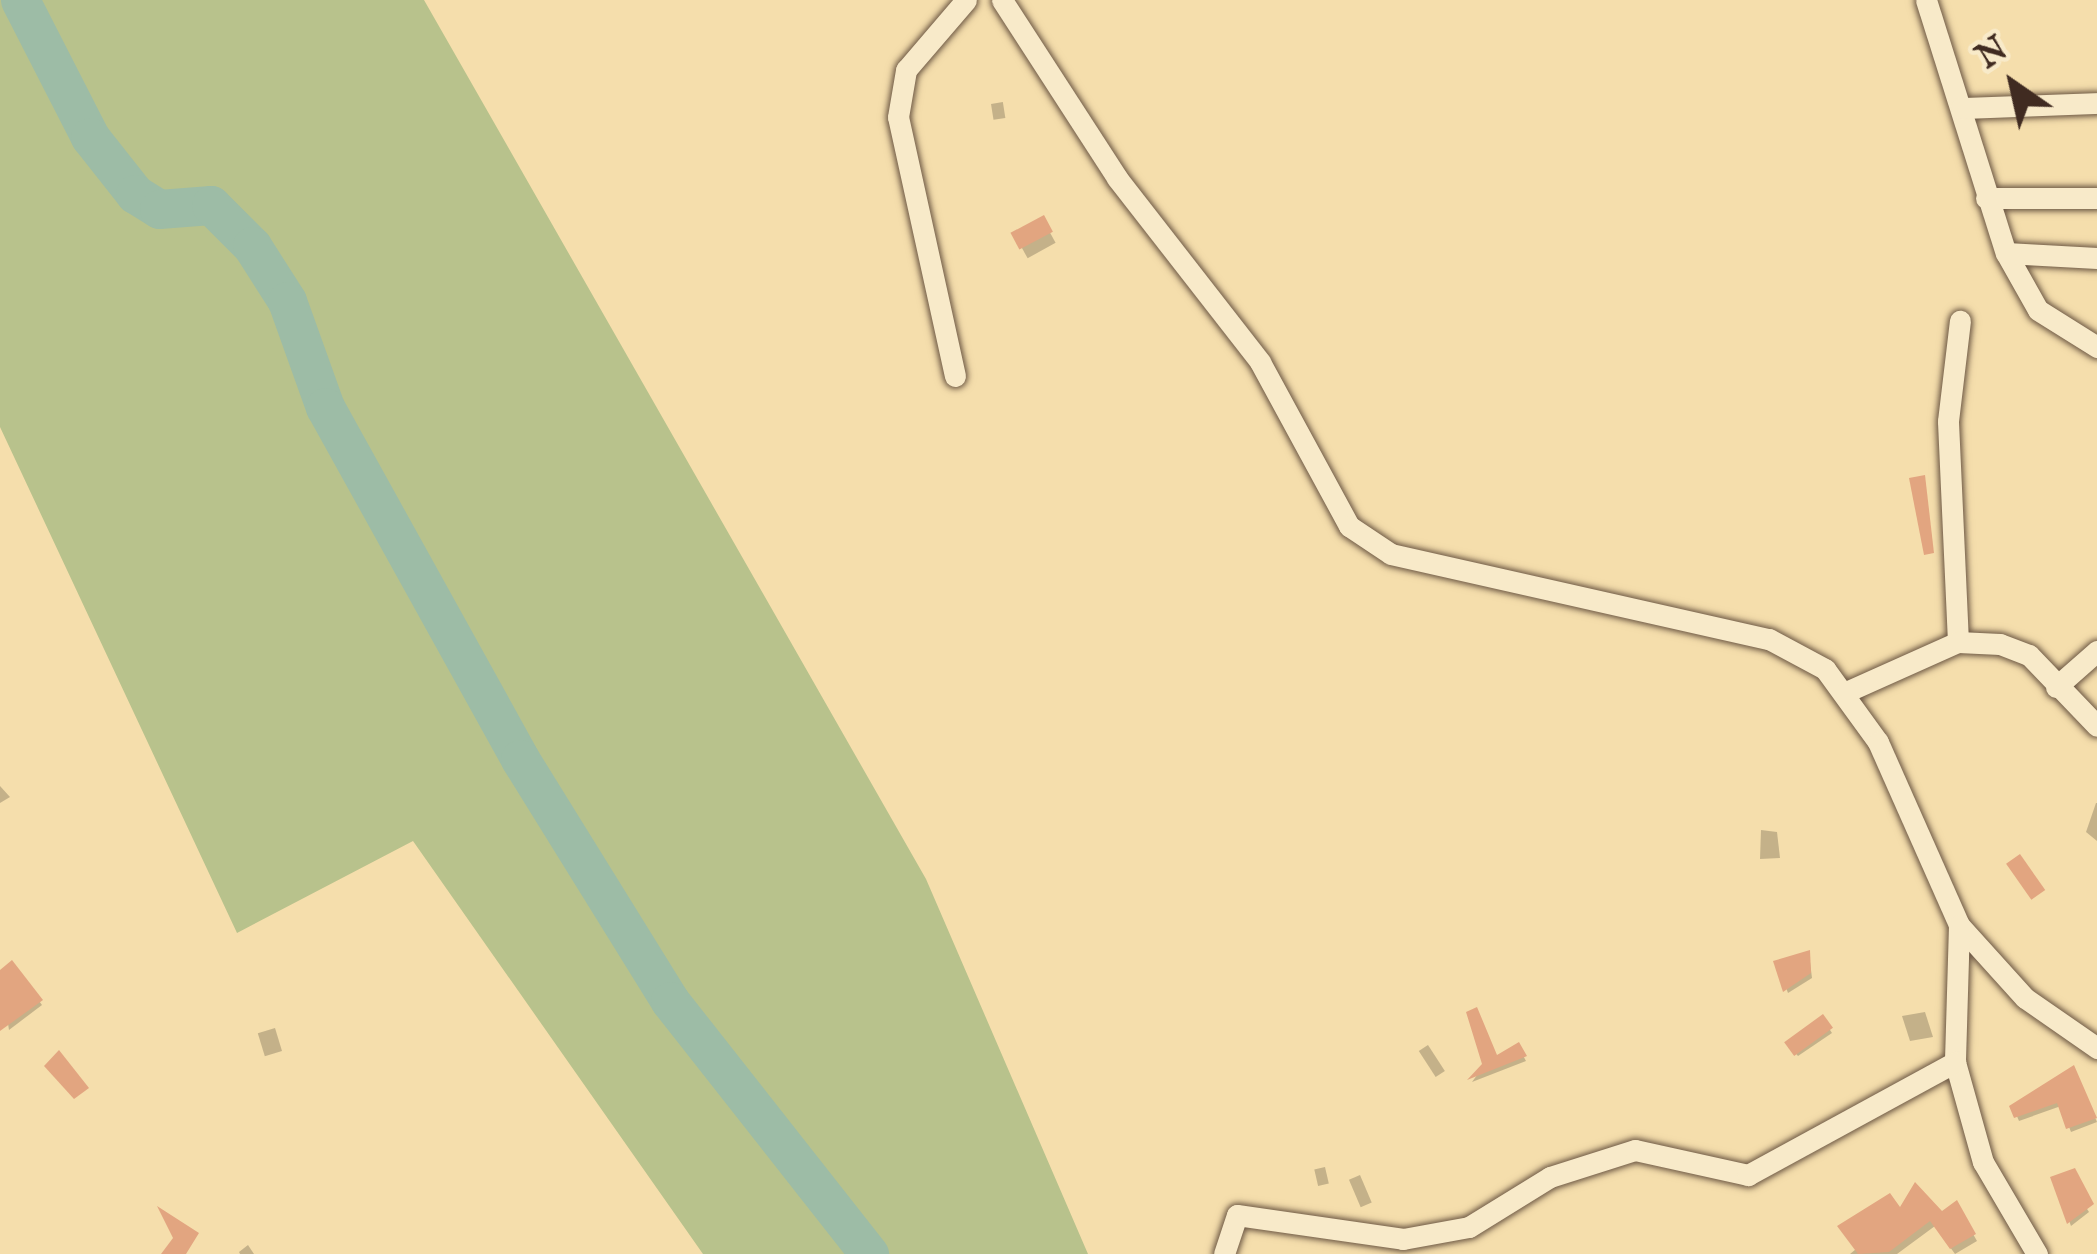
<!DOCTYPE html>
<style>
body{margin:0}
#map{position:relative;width:2097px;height:1254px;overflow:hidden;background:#f5deac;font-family:"IM FELL English",serif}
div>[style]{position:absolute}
.green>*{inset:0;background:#b8c28c}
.shadow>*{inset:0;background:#0003;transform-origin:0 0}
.river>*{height:39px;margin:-19.5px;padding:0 19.5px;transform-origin:19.5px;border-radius:19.5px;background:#9dbca6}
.building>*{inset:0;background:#e2a580;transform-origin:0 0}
.roads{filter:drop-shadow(0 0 3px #6d5844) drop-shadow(0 0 3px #6d5844)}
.street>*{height:21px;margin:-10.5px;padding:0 10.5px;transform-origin:10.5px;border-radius:10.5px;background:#f8eac9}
span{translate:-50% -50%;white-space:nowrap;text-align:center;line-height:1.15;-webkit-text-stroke:9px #f8eac9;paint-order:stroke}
.north{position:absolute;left:1953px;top:24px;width:120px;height:120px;-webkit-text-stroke:9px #f8eac9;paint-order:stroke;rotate:326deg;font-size:33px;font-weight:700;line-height:48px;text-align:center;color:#402b21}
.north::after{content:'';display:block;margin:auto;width:42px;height:54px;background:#402b21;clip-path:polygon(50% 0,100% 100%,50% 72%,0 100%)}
</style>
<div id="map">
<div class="green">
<i style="clip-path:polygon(0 0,424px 0,926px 879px,1088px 1254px,703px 1254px,413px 841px,237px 933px,0 427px)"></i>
</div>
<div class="shadow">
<i style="left:991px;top:104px;width:12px;height:16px;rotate:-9deg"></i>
<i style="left:1043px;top:220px;width:26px;height:32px;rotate:61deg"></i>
<i style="clip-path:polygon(0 786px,10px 797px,0 803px)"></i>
<i style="clip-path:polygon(2096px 803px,2097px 803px,2097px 841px,2086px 832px)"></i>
<i style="clip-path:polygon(1761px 830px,1777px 832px,1780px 858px,1760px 859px)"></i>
<i style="clip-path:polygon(1809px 954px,1812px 978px,1788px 993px,1777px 963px)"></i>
<i style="clip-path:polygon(12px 964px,42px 1005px,9px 1030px,0 972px)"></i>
<i style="clip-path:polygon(1925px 1012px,1933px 1037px,1910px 1041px,1902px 1016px)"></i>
<i style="clip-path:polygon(1822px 1018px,1832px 1033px,1798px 1056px,1789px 1046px)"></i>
<i style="left:275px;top:1028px;width:24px;height:18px;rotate:73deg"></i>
<i style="left:1428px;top:1045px;width:31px;height:11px;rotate:57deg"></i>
<i style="clip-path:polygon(1518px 1046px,1526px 1061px,1472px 1082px,1485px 1064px)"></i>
<i style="clip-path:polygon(2073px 1069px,2097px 1122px,2071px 1132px,2061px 1106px,2019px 1121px,2013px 1107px)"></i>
<i style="left:1325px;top:1167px;width:17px;height:11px;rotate:77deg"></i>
<i style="left:1360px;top:1175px;width:30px;height:12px;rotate:67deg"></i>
<i style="clip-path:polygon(2065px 1175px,2089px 1212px,2071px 1226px,2054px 1179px)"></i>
<i style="clip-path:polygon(1956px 1204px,1977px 1241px,1955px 1254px,1935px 1226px,1897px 1254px,1850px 1254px,1901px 1212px,1942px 1215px)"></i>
<i style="clip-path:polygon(248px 1245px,254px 1254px,240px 1254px,239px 1252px)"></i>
</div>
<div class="river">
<i style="left:20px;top:0;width:154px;rotate:62.9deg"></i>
<i style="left:90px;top:137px;width:73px;rotate:51.7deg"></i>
<i style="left:135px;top:194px;width:28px;rotate:32deg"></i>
<i style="left:159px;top:209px;width:52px;rotate:-4.4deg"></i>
<i style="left:211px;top:205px;width:58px;rotate:45deg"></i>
<i style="left:252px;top:246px;width:65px;rotate:57.5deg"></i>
<i style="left:287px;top:301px;width:113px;rotate:70.3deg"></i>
<i style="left:325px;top:407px;width:402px;rotate:61deg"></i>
<i style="left:520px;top:759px;width:285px;rotate:58.2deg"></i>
<i style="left:670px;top:1001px;width:322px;rotate:51.8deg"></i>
</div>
<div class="building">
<i style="left:1044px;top:215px;width:19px;height:38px;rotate:62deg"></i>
<i style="clip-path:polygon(1925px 475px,1934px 553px,1924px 555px,1909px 478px)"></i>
<i style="left:2020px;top:854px;width:44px;height:17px;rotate:55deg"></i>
<i style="clip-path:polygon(1810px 950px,1811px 973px,1783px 992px,1773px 961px)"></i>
<i style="clip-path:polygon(12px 960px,43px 1000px,0 1031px,0 970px)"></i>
<i style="clip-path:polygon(1477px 1007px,1497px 1055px,1519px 1042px,1527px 1056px,1467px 1080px,1482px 1064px,1466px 1012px)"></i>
<i style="left:1823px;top:1014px;width:17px;height:48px;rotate:54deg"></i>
<i style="clip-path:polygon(59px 1050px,89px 1088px,74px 1099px,44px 1066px)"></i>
<i style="clip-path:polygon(2074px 1065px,2097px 1118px,2066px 1129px,2057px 1103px,2014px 1118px,2009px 1106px)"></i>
<i style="clip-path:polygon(2075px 1168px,2094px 1204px,2067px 1224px,2050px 1177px)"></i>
<i style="clip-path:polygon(1915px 1182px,1942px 1211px,1957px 1200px,1976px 1234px,1950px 1249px,1930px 1221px,1889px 1252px,1858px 1254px,1837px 1226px,1890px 1193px,1900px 1207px)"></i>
<i style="clip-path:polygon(157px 1206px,199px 1233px,186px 1254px,161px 1254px,173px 1238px)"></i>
</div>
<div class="roads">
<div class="street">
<i style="left:1002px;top:0;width:212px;rotate:57.1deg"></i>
<i style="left:1117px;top:178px;width:233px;rotate:52.1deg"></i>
<i style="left:1260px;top:362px;width:187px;rotate:61.5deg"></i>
<i style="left:1349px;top:526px;width:50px;rotate:33.7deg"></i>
<i style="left:1391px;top:554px;width:387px;rotate:12.7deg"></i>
<i style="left:1769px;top:639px;width:64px;rotate:28.2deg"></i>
<i style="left:1825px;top:669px;width:90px;rotate:54deg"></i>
<i style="left:1878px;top:742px;width:200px;rotate:66.1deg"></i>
<i style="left:1959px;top:925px;width:98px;rotate:47.9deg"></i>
<i style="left:2025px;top:998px;width:88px;rotate:34.8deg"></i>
<i style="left:1926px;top:0;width:265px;rotate:72.5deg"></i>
<i style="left:2006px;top:253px;width:65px;rotate:60.7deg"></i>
<i style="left:2038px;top:310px;width:70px;rotate:32.1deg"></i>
<i style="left:1961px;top:108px;width:136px;rotate:-2.1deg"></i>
<i style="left:1986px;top:198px;width:111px"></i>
<i style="left:2006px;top:253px;width:91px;rotate:3.1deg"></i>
<i style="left:955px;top:376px;width:265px;rotate:-102.4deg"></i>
<i style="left:898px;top:117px;width:48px;rotate:-80.3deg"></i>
<i style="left:906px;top:70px;width:92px;rotate:-49.4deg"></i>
<i style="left:1958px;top:642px;width:221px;rotate:-92.6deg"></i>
<i style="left:1948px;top:421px;width:101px;rotate:-83.2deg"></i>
<i style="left:2056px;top:687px;width:55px;rotate:-41.3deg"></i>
<i style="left:1846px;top:692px;width:123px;rotate:-24.1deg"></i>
<i style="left:1958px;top:642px;width:42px;rotate:2.7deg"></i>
<i style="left:2000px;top:644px;width:31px;rotate:21deg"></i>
<i style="left:2029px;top:655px;width:98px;rotate:46.2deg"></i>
<i style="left:1959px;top:925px;width:137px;rotate:91.7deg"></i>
<i style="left:1955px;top:1062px;width:104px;rotate:74.4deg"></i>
<i style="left:1983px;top:1162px;width:107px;rotate:59.6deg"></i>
<i style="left:1224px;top:1254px;width:41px;rotate:-71.6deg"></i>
<i style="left:1237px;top:1215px;width:168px;rotate:8.2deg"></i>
<i style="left:1403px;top:1239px;width:67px;rotate:-10.3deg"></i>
<i style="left:1469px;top:1227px;width:95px;rotate:-31.7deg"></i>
<i style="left:1550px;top:1177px;width:89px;rotate:-17.6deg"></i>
<i style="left:1635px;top:1150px;width:116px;rotate:12.5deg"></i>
<i style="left:1748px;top:1175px;width:236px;rotate:-28.6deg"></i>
</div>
</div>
<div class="north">N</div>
</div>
